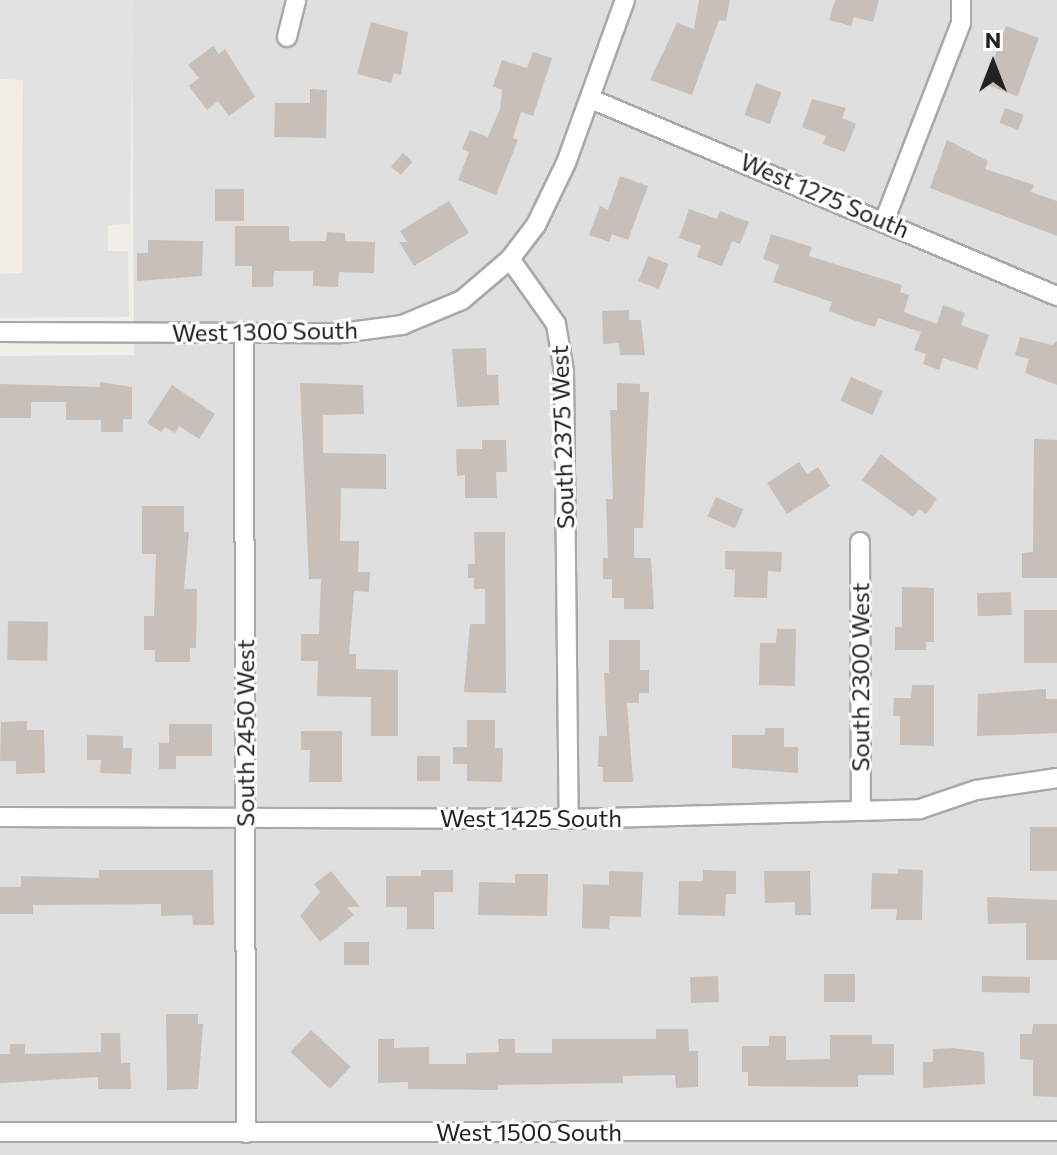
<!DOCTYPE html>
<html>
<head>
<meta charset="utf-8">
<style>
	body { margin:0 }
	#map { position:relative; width:1057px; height:1155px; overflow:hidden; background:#f2efe9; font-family:Commissioner,sans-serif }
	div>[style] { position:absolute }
	.residential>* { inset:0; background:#e0dfdf }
	.parking>* { inset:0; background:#e2e2e2 }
	.building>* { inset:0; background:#c7bfb8; transform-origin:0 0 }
	.roads { filter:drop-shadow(2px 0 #a9a9a9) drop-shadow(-2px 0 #a9a9a9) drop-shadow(0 2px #a9a9a9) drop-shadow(0 -2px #a9a9a9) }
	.street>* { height:18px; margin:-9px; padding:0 9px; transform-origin:9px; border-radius:9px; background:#fff }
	span { translate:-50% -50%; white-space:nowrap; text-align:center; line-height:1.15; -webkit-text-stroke:6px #fff; paint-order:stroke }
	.street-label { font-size:24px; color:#222 }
	.north { position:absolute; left:953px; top:24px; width:80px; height:80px; -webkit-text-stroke:6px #fff; paint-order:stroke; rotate:0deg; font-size:22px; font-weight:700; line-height:32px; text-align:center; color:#222 }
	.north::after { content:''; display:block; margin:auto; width:28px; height:36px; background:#222; clip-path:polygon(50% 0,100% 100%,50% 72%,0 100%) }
</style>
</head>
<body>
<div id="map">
	<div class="residential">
		<i style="clip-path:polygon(132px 0,1057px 0,1057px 1155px,0 1155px,0 356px,134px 355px)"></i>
	</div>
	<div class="parking">
		<i style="clip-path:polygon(0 0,133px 0,130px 224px,108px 225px,108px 251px,128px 251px,129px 317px,0 318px,0 274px,22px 273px,23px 80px,0 79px)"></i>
	</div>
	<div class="building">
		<i style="clip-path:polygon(699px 0,730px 0,726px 21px,719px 20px,692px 95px,650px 80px,677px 23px,694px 29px)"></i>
		<i style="clip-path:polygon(835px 0,879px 0,873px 22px,854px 17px,851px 26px,829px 20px)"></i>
		<i style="clip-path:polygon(371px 22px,408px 32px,401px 75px,394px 73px,391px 83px,357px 74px)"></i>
		<i style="left:1006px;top:26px;width:35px;height:62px;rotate:20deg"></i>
		<i style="clip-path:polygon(213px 46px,219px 54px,225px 49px,255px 97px,229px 116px,218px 101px,207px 110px,189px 86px,199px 78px,188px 65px)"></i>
		<i style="clip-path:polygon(533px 52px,552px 58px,533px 116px,521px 112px,513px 138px,518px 140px,496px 195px,458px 180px,469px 152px,462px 149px,470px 130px,488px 137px,500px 109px,502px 90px,493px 86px,502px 60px,527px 68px)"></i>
		<i style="left:756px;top:83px;width:27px;height:34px;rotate:20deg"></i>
		<i style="clip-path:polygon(310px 89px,327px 90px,326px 138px,274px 137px,275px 103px,310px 103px)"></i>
		<i style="clip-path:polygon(812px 99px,846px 108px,842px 118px,856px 124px,845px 152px,823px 144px,826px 136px,802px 127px)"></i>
		<i style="left:1005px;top:108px;width:20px;height:16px;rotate:20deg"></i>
		<i style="clip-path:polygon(947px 140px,988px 161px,985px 169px,1034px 185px,1031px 192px,1057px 201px,1057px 236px,930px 188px)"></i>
		<i style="left:403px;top:153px;width:13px;height:18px;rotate:42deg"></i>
		<i style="clip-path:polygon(620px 176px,648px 186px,628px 240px,612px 234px,609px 242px,589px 235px,600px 206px,608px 210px)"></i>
		<i style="left:215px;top:189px;width:29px;height:32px"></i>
		<i style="clip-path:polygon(449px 201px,469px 233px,414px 266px,399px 242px,407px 242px,400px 231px)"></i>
		<i style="clip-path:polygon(689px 209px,717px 219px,720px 211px,749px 222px,740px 244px,732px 241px,722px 266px,697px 257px,701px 246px,679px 238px)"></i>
		<i style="clip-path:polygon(235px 226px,289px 226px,289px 241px,326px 241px,327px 232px,345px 233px,345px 241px,375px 242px,374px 273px,339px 272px,338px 287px,313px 286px,313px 271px,274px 271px,273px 287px,252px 287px,252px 266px,235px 266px)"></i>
		<i style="clip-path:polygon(771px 234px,812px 247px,809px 256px,902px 285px,900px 292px,909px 295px,904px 312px,937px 324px,943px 305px,965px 313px,961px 325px,989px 335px,977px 369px,943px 358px,939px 370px,923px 364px,926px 354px,914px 350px,921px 332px,878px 318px,875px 327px,856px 321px,829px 311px,832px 302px,773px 282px,779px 265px,763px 259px)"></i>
		<i style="clip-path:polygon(148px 240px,203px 241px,202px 276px,137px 281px,137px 253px,148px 253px)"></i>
		<i style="left:648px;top:256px;width:22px;height:27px;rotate:21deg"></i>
		<i style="clip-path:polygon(629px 310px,629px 320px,641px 320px,645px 355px,620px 355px,619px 343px,603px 344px,602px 311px)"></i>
		<i style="clip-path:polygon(1020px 337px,1052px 345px,1057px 341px,1057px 385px,1025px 373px,1029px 359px,1015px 355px)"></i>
		<i style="clip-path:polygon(486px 348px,487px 375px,498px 375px,499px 405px,457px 407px,452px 349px)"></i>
		<i style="left:851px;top:377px;width:35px;height:26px;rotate:24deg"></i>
		<i style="clip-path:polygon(100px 382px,132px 387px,132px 419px,123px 419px,123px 432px,101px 432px,101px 420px,66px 420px,66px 402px,31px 402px,31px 418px,0 418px,0 384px,100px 387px)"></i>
		<i style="clip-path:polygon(300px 383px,363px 385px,364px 414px,323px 415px,323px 453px,386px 454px,386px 489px,341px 488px,340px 541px,359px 541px,358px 572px,370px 572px,369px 592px,354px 591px,349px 654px,356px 654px,356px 669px,398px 670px,398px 736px,371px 736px,371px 697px,317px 696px,318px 661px,301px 661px,301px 634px,319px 634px,321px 579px,309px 579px)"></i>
		<i style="clip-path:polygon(617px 383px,640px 384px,640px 392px,649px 392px,643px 528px,634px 528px,634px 558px,651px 558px,654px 609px,624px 609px,624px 598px,612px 598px,612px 579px,603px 579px,603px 558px,608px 558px,606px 499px,613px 499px,610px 410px,617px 410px)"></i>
		<i style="clip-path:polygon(172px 385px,215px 414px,199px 439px,179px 426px,175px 433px,165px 427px,161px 432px,147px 423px)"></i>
		<i style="clip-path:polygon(1034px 439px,1057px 440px,1057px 578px,1022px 578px,1022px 553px,1033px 552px)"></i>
		<i style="clip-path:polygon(482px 440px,506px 440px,507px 472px,496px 472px,497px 498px,465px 498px,465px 475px,457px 476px,456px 449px,482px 449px)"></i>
		<i style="clip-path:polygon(881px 454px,937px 499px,926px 514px,919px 509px,913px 517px,862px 480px)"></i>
		<i style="clip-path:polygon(799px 462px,807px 474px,818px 467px,830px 486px,787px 514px,767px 483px)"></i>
		<i style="left:716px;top:497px;width:30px;height:21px;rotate:24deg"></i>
		<i style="clip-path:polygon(142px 506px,184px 506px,184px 532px,189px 532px,184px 589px,197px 589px,196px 648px,190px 648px,190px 662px,155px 662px,155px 650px,144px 650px,144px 616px,154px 616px,156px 554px,142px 554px)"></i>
		<i style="clip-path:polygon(474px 532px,505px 532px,506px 693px,464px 692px,470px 624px,485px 624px,485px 589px,474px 589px,474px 578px,468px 578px,468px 564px,475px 564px)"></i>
		<i style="clip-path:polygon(725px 551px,782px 552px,781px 572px,768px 571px,767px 598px,734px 597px,735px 570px,725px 569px)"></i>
		<i style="clip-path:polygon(902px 587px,934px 588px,934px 642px,926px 642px,926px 650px,895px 650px,895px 627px,902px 627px)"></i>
		<i style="left:1011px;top:592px;width:23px;height:34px;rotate:88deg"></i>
		<i style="left:1024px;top:610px;width:33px;height:53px"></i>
		<i style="left:8px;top:621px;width:40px;height:39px;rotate:1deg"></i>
		<i style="clip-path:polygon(777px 629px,796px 629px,795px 686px,759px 685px,760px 643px,776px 643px)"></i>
		<i style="clip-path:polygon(609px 640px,640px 640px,640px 670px,649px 670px,649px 693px,639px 693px,639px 703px,627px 703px,633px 782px,603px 782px,603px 767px,598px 767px,599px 736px,607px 736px,604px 673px,609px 673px)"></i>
		<i style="clip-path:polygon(912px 685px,934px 685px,934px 746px,900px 745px,900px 716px,893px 716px,894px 698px,911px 698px)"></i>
		<i style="clip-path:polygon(1046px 689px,1046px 699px,1057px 699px,1057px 733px,977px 736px,978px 694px)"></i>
		<i style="clip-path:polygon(467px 720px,495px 720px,495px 748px,503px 748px,502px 782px,467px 781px,467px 764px,453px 764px,453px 747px,467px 747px)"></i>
		<i style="clip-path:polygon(27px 721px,27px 730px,44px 730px,45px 773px,16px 774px,16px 761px,0 761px,1px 722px)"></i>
		<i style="clip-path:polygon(169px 724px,212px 724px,212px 756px,176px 756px,176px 769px,159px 769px,159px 743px,169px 743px)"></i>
		<i style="clip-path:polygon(765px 728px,784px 728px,784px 747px,798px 747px,798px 773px,732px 768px,732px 735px,765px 735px)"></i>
		<i style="clip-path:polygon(301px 731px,342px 731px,342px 782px,309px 782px,310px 750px,301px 750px)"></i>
		<i style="clip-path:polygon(87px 735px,123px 736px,123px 748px,132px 748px,131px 774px,100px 773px,101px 760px,87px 760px)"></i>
		<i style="left:417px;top:756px;width:23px;height:25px"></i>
		<i style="left:1030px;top:827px;width:27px;height:44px"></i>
		<i style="clip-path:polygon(898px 869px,923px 870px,922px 920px,896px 920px,897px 909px,871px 909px,872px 873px,898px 874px)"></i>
		<i style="clip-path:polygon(99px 870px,213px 870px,214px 925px,193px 925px,192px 915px,161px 916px,161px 904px,33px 905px,33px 914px,0 914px,0 887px,21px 887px,21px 876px,99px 878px)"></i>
		<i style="clip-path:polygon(421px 870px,453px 870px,453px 892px,434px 892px,434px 929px,407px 929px,407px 907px,386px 907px,386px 876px,421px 876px)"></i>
		<i style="clip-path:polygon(703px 870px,736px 871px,736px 894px,726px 894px,725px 916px,678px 915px,679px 881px,703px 881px)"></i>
		<i style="clip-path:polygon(331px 871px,360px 907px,347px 907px,354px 915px,320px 942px,300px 916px,320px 892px,314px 884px)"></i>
		<i style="clip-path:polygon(609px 871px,643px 872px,641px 917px,610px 916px,609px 929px,582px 928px,583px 884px,609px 885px)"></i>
		<i style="clip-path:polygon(764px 871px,810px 871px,811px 915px,795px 915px,795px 902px,765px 903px)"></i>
		<i style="clip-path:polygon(515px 874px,548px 874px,547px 916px,478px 915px,479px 882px,515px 883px)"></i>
		<i style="clip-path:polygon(987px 897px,1057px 900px,1057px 960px,1026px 960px,1026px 923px,988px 924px)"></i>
		<i style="left:344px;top:942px;width:25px;height:23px"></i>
		<i style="left:824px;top:974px;width:31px;height:28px"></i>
		<i style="left:718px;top:976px;width:26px;height:28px;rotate:88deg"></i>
		<i style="left:982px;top:976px;width:48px;height:16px;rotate:1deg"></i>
		<i style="clip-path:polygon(166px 1014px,198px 1014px,198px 1024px,203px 1024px,198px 1089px,167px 1090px)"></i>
		<i style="clip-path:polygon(1033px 1024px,1057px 1024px,1057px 1097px,1033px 1096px,1033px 1060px,1020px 1059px,1020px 1034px,1032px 1034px)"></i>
		<i style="clip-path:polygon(656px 1029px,688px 1029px,689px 1051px,698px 1051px,698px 1087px,676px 1088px,675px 1075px,623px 1076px,623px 1083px,498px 1085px,498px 1090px,408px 1089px,408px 1082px,378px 1083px,378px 1039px,394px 1039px,394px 1048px,429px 1047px,429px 1064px,466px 1064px,466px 1053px,499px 1052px,498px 1039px,515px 1039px,515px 1053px,552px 1053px,552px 1039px,656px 1039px)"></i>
		<i style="left:311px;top:1030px;width:54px;height:30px;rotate:43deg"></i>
		<i style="clip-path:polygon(101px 1033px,120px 1033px,121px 1063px,130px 1063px,131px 1089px,98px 1089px,98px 1077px,0 1083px,0 1054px,10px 1054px,10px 1044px,25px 1044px,25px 1054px,101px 1052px)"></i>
		<i style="clip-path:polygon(830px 1035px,872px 1035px,872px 1044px,894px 1044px,894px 1075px,858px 1075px,858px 1087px,748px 1086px,748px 1072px,742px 1072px,742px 1046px,769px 1046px,769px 1036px,786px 1036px,786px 1060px,830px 1059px)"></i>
		<i style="clip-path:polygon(953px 1048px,984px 1052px,985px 1084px,923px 1088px,923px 1062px,933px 1062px,933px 1049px)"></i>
	</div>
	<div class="roads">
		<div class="street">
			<i style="left:287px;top:37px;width:38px;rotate:-76deg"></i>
			<i style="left:591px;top:99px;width:506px;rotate:22.92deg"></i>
			<i style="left:885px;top:219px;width:210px;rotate:-68.8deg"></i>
			<i style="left:961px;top:23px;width:23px;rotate:-90deg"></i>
			<i style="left:510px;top:259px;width:80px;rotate:54.7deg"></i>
			<i style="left:556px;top:324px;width:49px;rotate:80.5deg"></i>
			<i style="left:564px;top:372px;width:447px;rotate:89.4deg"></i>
			<i style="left:0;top:332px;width:342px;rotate:0.2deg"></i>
			<i style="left:342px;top:333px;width:61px;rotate:-7.6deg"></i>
			<i style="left:402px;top:325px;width:65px;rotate:-22.6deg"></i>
			<i style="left:462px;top:300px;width:63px;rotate:-40.5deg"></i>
			<i style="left:510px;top:259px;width:43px;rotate:-52.6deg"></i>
			<i style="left:536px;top:225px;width:69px;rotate:-64.2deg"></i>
			<i style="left:566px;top:163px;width:173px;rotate:-70.1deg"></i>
			<i style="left:244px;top:332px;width:801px;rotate:89.86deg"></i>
			<i style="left:860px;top:542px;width:269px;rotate:89.8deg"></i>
			<i style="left:0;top:817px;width:569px;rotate:0.2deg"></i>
			<i style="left:569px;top:819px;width:351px;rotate:-1.6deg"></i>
			<i style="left:920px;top:809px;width:59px;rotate:-18.7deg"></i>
			<i style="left:976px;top:790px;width:82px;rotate:-8.4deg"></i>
			<i style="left:0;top:1132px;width:1057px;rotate:-0.05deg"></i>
		</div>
	</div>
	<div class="street-label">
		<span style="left:825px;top:195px;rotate:23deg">West 1275 South</span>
		<span style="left:265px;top:331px;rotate:-1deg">West 1300 South</span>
		<span style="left:562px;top:437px;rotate:-92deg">South 2375 West</span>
		<span style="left:860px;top:677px;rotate:-90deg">South 2300 West</span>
		<span style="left:245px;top:733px;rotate:-90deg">South 2450 West</span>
		<span style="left:531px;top:818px">West 1425 South</span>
		<span style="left:529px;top:1132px">West 1500 South</span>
	</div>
	<div class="north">N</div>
</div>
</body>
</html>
